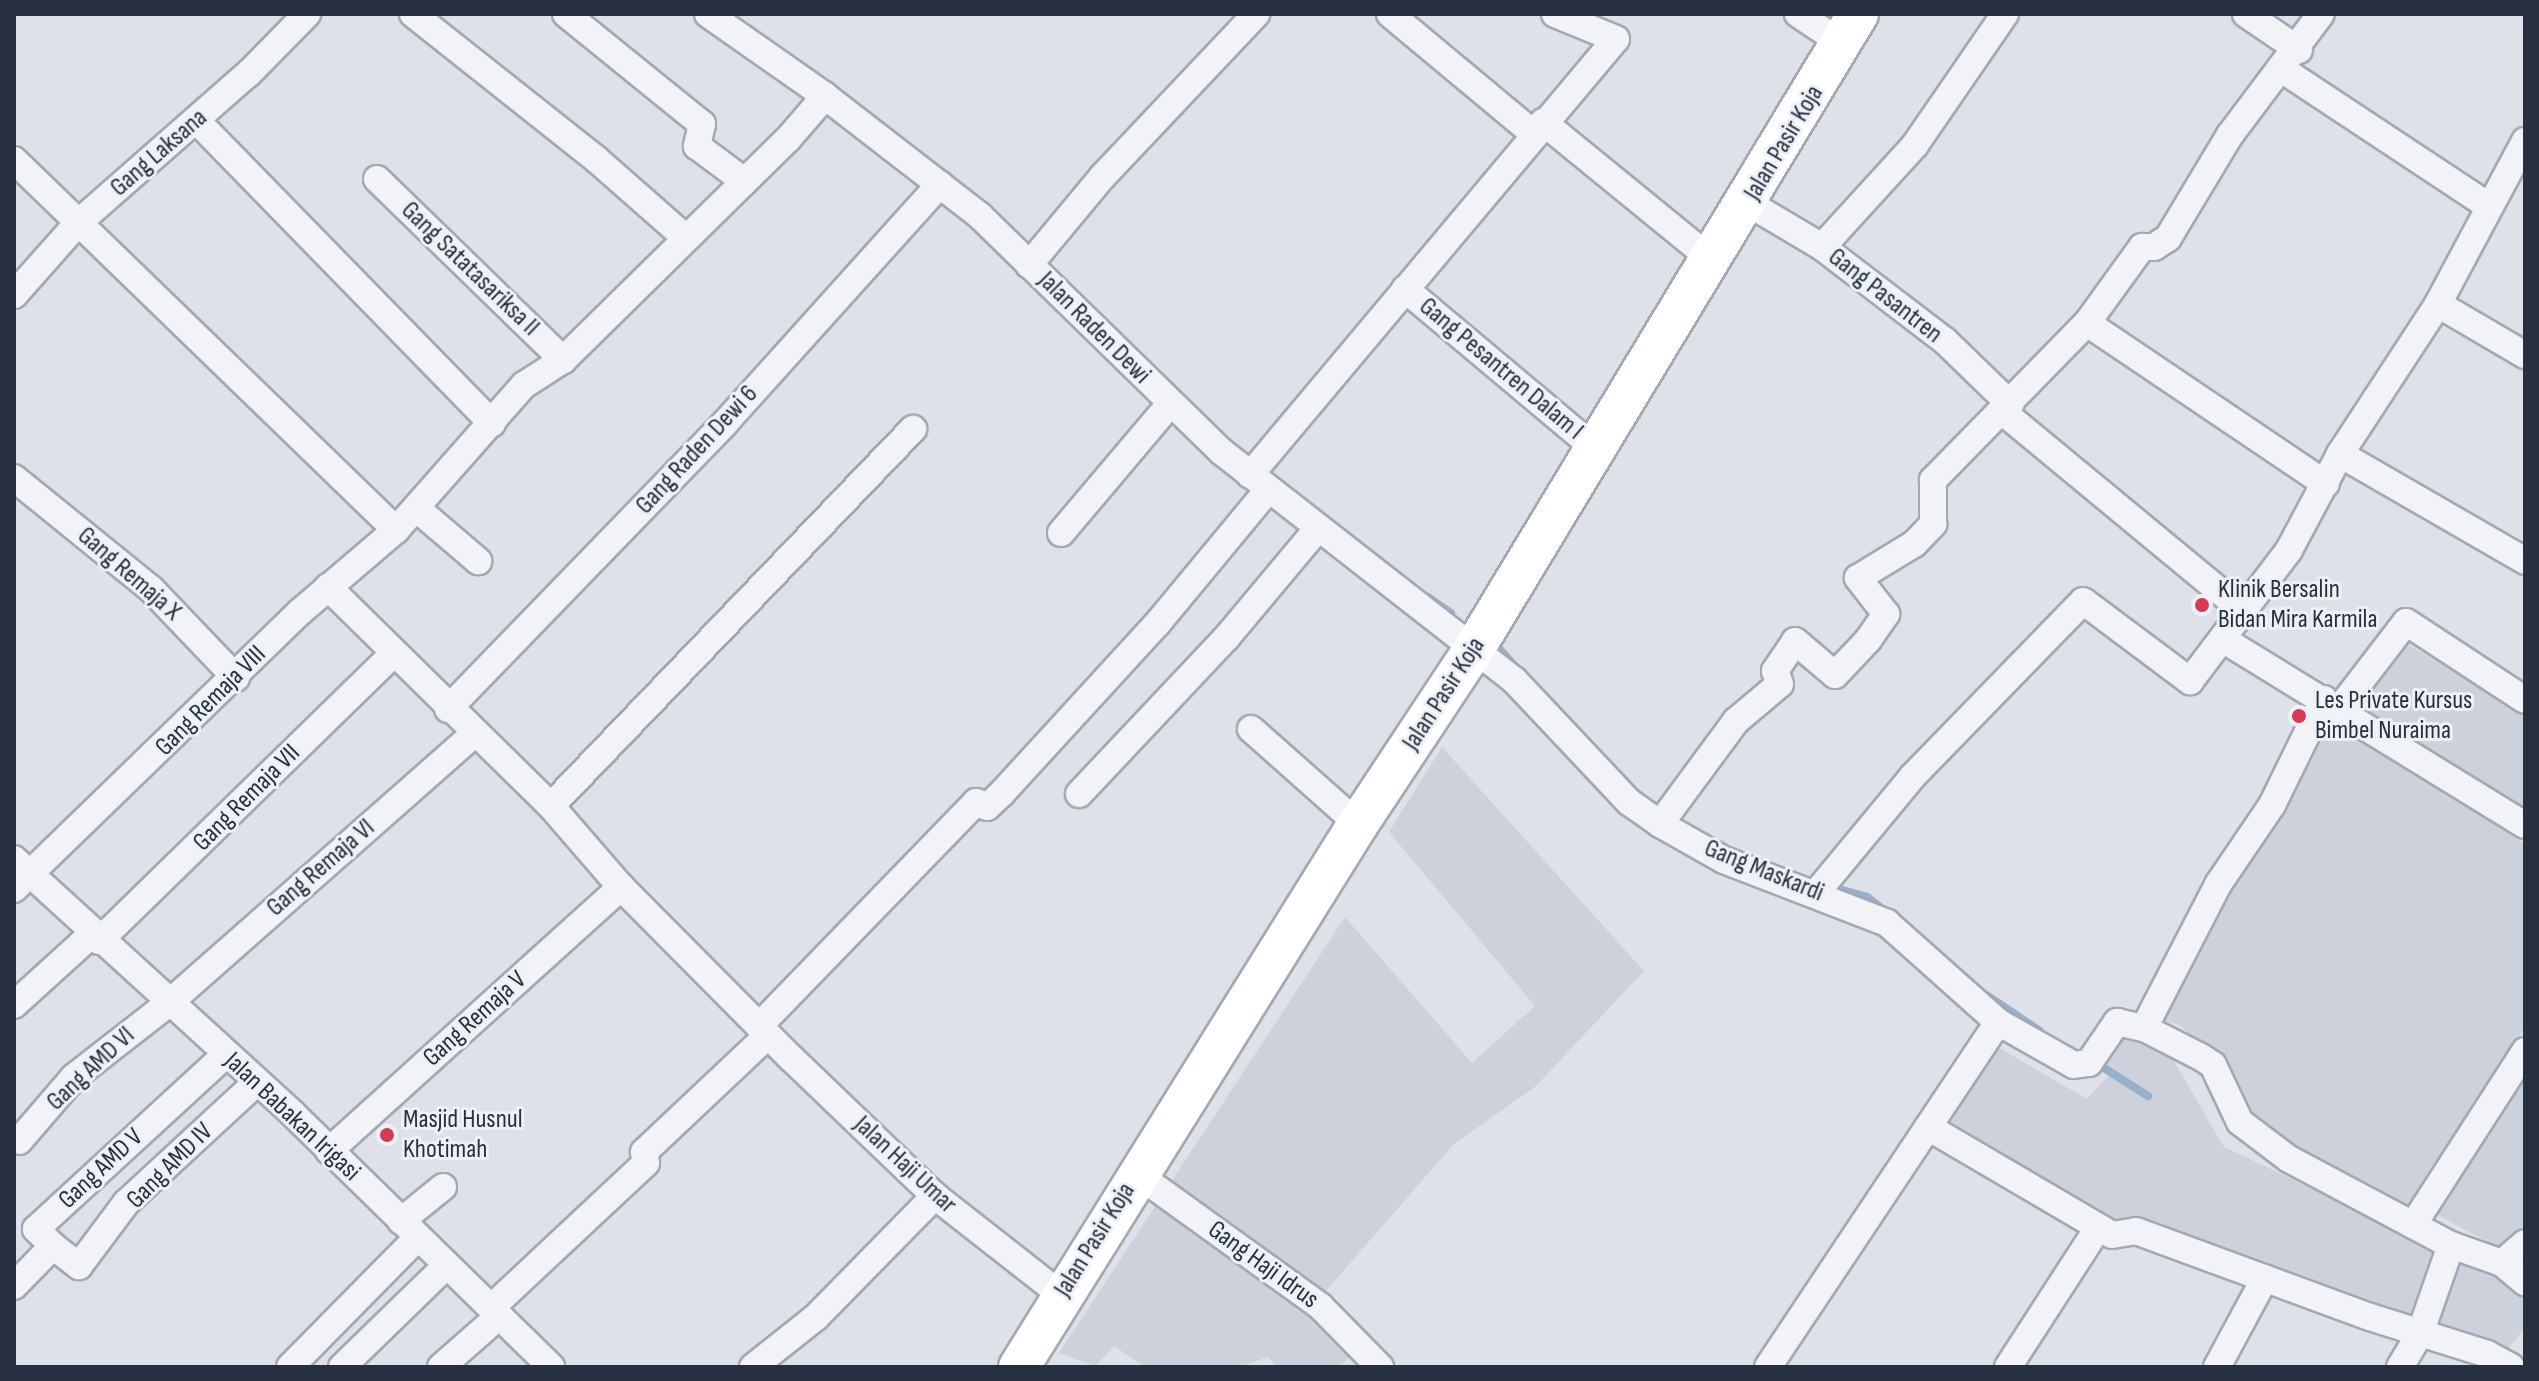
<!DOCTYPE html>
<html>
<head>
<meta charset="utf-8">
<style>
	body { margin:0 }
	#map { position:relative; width:2539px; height:1381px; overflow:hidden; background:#dee2e8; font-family:"Sofia Sans Condensed",sans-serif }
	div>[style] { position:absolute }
	.built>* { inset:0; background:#ccd1db }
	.stream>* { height:8px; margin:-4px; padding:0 4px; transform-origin:4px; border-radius:4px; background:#97b0cb }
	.roads { filter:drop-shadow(2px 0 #a3a9b2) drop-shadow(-2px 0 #a3a9b2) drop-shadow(0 2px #a3a9b2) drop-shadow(0 -2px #a3a9b2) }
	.minor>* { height:26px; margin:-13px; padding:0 13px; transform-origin:13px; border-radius:13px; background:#f1f3f7 }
	.primary>* { height:40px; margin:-20px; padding:0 20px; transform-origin:20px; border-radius:20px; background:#fff }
	.dots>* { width:22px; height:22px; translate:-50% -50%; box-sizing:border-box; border:4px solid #edf1f6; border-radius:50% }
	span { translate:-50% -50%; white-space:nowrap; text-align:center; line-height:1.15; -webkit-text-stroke:6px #edf1f6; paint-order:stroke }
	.street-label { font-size:26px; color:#263040 }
	.poi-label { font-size:26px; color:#263040 }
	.left { translate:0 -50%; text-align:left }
	.frame { position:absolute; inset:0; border:16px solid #263040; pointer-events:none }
</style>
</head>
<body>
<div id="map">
	<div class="built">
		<i style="clip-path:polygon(2407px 644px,2525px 713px,2525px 814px,2359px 707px)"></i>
		<i style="clip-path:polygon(2332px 720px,2525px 844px,2525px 1027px,2409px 1207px,2244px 1123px,2215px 1057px,2180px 1025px,2150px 1017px,2214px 888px,2285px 812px)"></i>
		<i style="clip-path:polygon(1442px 747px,1644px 971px,1536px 1086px,1453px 1145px,1311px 1308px,1354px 1353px,1339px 1367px,1277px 1367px,1268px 1357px,1240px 1367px,1145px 1367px,1114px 1346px,1095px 1366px,1059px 1353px,1345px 917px,1472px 1063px,1535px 1006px,1389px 832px)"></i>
		<i style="clip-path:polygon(2099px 1030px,2167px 1049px,2224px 1147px,2512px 1283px,2525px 1265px,2525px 1327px,2508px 1349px,2457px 1339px,2116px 1235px,1938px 1133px,1996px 1046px,2087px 1099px,2110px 1074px,2092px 1066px)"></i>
		<i style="clip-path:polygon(2525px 1073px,2525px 1224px,2507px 1252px,2432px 1212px)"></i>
	</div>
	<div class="stream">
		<i style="left:1428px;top:597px;width:28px;rotate:35deg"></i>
		<i style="left:1496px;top:645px;width:28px;rotate:48deg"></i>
		<i style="left:1829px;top:886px;width:40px;rotate:16deg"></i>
		<i style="left:1867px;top:897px;width:26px;rotate:37deg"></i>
		<i style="left:1985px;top:994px;width:66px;rotate:33.9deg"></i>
		<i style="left:2096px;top:1063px;width:62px;rotate:32.4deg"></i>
	</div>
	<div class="roads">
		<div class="minor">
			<i style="left:413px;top:14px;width:233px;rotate:38.4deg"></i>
			<i style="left:596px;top:159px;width:120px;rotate:41.3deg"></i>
			<i style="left:566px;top:14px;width:175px;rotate:39deg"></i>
			<i style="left:702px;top:124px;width:23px;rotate:103deg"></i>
			<i style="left:697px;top:146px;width:59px;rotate:36.7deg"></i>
			<i style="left:708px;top:14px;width:143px;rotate:35deg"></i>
			<i style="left:825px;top:96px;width:195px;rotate:37.7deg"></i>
			<i style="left:979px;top:215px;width:339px;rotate:44.3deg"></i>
			<i style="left:1222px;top:452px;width:370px;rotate:38deg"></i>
			<i style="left:1514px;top:680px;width:168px;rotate:46.7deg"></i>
			<i style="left:1629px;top:802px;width:38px;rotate:35deg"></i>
			<i style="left:1660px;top:824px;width:73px;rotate:29.4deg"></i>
			<i style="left:1724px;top:860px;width:175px;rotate:21.1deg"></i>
			<i style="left:1887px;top:923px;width:149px;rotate:41.7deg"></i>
			<i style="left:1998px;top:1022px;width:87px;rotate:29.5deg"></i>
			<i style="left:2074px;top:1065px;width:15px;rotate:-8deg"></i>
			<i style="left:2089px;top:1063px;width:50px;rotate:-55.7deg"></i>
			<i style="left:2117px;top:1022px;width:28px;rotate:13deg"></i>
			<i style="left:2144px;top:1028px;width:64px;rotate:27deg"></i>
			<i style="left:2201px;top:1057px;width:14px;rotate:34deg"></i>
			<i style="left:2213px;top:1065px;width:63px;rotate:64.7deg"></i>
			<i style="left:2240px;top:1122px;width:61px;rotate:37.1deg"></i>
			<i style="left:2289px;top:1159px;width:183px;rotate:28deg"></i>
			<i style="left:2451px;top:1245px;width:54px;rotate:19.4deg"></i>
			<i style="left:2502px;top:1263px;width:30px;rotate:40deg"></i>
			<i style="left:1390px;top:14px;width:187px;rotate:39.8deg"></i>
			<i style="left:1798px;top:14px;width:54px;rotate:33.7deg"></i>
			<i style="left:2246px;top:14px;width:64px;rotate:34.2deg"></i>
			<i style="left:2283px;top:70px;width:245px;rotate:33.5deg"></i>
			<i style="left:196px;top:120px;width:424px;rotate:45.7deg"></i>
			<i style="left:1543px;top:122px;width:218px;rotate:39.2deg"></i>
			<i style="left:14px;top:160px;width:532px;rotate:44.09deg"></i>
			<i style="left:377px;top:179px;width:260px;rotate:44.2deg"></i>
			<i style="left:1748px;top:203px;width:86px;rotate:30.7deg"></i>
			<i style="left:1822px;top:247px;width:155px;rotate:37.4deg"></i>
			<i style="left:1945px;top:341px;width:91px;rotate:44.1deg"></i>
			<i style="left:1822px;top:247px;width:138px;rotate:-47.6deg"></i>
			<i style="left:1915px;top:145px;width:159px;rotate:-55.5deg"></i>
			<i style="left:1029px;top:265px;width:116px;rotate:-50.3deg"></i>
			<i style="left:1103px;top:176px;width:223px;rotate:-46.6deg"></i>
			<i style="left:1405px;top:289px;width:249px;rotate:40deg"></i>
			<i style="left:14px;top:295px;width:96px;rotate:-48.4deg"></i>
			<i style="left:78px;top:223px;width:227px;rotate:-41.3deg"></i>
			<i style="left:249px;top:73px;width:83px;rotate:-45.5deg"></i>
			<i style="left:2438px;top:304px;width:101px;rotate:30.4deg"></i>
			<i style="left:2087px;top:323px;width:288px;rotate:34deg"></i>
			<i style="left:2003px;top:412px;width:310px;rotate:39.6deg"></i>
			<i style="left:2340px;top:454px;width:214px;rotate:30deg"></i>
			<i style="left:1250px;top:475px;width:569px;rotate:-49.99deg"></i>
			<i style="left:1616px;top:39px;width:66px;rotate:-157.7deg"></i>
			<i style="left:14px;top:478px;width:176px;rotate:39deg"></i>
			<i style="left:151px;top:589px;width:123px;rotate:46.3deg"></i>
			<i style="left:416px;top:508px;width:82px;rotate:40.5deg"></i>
			<i style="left:1061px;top:533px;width:169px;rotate:-49.8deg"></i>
			<i style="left:328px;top:587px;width:313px;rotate:44.5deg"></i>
			<i style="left:551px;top:806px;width:107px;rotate:49.2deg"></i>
			<i style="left:621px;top:887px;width:240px;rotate:45.2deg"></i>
			<i style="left:790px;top:1057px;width:201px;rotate:43.8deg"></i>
			<i style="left:935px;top:1196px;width:159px;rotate:38.1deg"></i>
			<i style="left:2224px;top:640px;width:353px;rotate:31.6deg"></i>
			<i style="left:2340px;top:708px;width:108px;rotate:-52.5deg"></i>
			<i style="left:2406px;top:622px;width:142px;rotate:33.2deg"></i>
			<i style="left:448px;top:709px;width:398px;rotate:-45.9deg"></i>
			<i style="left:725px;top:423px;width:321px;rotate:-48deg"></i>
			<i style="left:1251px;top:729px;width:143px;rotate:41.6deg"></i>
			<i style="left:1079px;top:794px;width:216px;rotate:-46.7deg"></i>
			<i style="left:1227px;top:637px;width:142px;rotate:-50.1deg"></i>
			<i style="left:551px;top:806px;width:523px;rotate:-46.16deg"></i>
			<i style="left:1660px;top:824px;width:128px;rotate:-53.6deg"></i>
			<i style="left:1736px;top:721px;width:57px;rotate:-40.1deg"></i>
			<i style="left:1780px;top:684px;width:14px;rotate:-111deg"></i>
			<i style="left:1775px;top:671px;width:36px;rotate:-56deg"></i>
			<i style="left:1795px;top:641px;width:52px;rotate:40.4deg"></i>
			<i style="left:1835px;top:675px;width:48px;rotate:-46.7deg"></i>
			<i style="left:1868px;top:640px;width:32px;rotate:-55deg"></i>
			<i style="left:1886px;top:614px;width:46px;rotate:-127.9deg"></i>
			<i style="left:1858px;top:578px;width:66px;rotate:-31.3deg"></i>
			<i style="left:1914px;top:544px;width:28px;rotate:-46deg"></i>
			<i style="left:1933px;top:524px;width:44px;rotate:-90deg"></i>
			<i style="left:1933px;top:480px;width:220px;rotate:-45.6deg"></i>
			<i style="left:2087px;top:323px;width:94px;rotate:-54.1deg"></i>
			<i style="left:2142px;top:247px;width:12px"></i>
			<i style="left:2154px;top:247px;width:17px;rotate:-33deg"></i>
			<i style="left:2168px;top:238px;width:120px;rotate:-59deg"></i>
			<i style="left:2230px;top:135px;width:151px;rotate:-53.1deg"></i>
			<i style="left:14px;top:859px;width:377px;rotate:42.4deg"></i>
			<i style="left:292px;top:1113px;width:363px;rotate:44.4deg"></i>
			<i style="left:14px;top:889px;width:398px;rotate:-44.1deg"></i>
			<i style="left:300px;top:612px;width:126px;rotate:-40.5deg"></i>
			<i style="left:396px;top:530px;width:193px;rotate:-48.6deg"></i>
			<i style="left:524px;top:385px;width:46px;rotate:-32.7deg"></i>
			<i style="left:563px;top:360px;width:315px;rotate:-44.5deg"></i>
			<i style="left:788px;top:139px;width:57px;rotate:-49.3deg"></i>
			<i style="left:1817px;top:892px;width:149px;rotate:-50.4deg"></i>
			<i style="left:1912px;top:777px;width:245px;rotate:-45.8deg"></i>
			<i style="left:2083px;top:601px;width:134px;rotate:36.8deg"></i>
			<i style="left:2190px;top:681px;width:164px;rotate:-52.9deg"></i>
			<i style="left:2289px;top:550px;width:109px;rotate:-62deg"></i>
			<i style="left:2340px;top:454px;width:179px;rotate:-56.8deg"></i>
			<i style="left:2438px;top:304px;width:185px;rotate:-61.9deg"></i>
			<i style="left:99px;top:941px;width:411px;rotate:-44.3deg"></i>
			<i style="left:14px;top:1005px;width:105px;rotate:-42.3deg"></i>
			<i style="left:759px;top:1026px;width:312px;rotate:-45.9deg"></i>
			<i style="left:976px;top:802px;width:12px;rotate:24deg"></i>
			<i style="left:987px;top:807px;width:21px;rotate:-43deg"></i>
			<i style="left:1002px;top:793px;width:229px;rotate:-47.5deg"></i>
			<i style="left:1157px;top:624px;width:174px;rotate:-50.4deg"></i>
			<i style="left:2144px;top:1028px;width:163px;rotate:-62.7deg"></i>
			<i style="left:2219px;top:883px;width:94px;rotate:-55.8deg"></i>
			<i style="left:2272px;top:805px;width:118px;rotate:-63.9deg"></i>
			<i style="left:1928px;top:1127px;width:213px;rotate:30.4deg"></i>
			<i style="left:2112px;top:1235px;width:24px;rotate:-9deg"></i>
			<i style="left:2136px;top:1231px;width:249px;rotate:20.2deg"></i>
			<i style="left:2370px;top:1317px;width:123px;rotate:17.5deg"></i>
			<i style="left:2487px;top:1354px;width:27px;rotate:28deg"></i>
			<i style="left:19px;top:1141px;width:84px;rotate:-49.3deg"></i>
			<i style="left:74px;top:1077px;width:120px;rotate:-37.9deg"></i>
			<i style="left:169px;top:1003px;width:407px;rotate:-41.4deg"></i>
			<i style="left:329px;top:1151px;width:394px;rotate:-42.1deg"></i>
			<i style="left:1137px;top:1174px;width:226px;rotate:35.8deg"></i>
			<i style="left:1320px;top:1306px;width:86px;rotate:45.5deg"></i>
			<i style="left:401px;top:1221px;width:54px;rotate:-39deg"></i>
			<i style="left:2413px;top:1225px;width:207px;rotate:-57.2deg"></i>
			<i style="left:53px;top:1246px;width:33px;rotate:38deg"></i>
			<i style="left:79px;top:1266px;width:79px;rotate:-53.3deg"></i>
			<i style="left:126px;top:1203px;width:178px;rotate:-42.7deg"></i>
			<i style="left:2502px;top:1263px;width:30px;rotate:-41deg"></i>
			<i style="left:14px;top:1286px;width:56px;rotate:-45.7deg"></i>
			<i style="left:53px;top:1246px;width:24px;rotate:-135deg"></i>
			<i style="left:36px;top:1229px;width:258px;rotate:-42.6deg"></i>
			<i style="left:491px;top:1308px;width:212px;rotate:-43.1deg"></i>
			<i style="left:646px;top:1163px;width:11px;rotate:-100deg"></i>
			<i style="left:644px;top:1152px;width:170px;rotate:-43.3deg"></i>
			<i style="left:290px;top:1367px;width:182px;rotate:-45.4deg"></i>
			<i style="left:342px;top:1367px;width:146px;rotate:-44.2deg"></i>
			<i style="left:441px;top:1367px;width:77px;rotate:-41.3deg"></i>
			<i style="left:753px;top:1367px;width:80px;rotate:-38.4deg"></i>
			<i style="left:816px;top:1317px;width:170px;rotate:-45.5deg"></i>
			<i style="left:1768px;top:1367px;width:415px;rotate:-56.3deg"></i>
			<i style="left:2008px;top:1367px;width:166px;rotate:-57.1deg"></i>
			<i style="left:2217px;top:1367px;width:101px;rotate:-61.7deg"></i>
			<i style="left:2400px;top:1367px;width:39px;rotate:-59deg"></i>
			<i style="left:2420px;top:1334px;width:94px;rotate:-70.8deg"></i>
		</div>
		<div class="primary">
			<i style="left:1019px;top:1367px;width:640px;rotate:-58.02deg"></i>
			<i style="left:1358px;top:824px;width:210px;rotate:-56.5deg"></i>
			<i style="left:1474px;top:649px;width:742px;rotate:-58.84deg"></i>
		</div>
	</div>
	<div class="dots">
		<i style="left:2202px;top:605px;background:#d53c52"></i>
		<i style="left:2299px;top:716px;background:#d53c52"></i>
		<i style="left:387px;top:1135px;background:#d53c52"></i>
	</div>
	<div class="street-label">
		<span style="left:1784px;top:143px;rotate:-59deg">Jalan Pasir Koja</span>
		<span style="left:159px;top:153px;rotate:-41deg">Gang Laksana</span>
		<span style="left:470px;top:269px;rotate:44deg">Gang Satatasariksa II</span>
		<span style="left:1885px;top:296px;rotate:38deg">Gang Pasantren</span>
		<span style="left:1094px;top:328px;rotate:45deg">Jalan Raden Dewi</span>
		<span style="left:1501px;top:369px;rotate:40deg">Gang Pesantren Dalam I</span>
		<span style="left:697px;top:450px;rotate:-47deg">Gang Raden Dewi 6</span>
		<span style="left:129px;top:574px;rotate:41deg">Gang Remaja X</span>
		<span style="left:1444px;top:694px;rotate:-57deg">Jalan Pasir Koja</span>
		<span style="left:211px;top:701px;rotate:-45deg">Gang Remaja VIII</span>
		<span style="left:247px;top:798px;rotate:-45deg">Gang Remaja VII</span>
		<span style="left:321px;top:868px;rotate:-41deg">Gang Remaja VI</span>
		<span style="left:1764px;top:871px;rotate:22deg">Gang Maskardi</span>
		<span style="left:475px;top:1019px;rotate:-42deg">Gang Remaja V</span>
		<span style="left:91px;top:1069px;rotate:-43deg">Gang AMD VI</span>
		<span style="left:292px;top:1117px;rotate:43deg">Jalan Babakan Irigasi</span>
		<span style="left:905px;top:1165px;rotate:43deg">Jalan Haji Umar</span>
		<span style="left:170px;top:1166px;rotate:-45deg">Gang AMD IV</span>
		<span style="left:101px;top:1169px;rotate:-43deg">Gang AMD V</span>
		<span style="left:1095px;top:1240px;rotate:-58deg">Jalan Pasir Koja</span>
		<span style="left:1263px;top:1265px;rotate:36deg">Gang Haji Idrus</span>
	</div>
	<div class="poi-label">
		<span class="left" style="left:2218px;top:605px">Klinik Bersalin<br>Bidan Mira Karmila</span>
		<span class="left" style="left:2315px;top:716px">Les Private Kursus<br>Bimbel Nuraima</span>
		<span class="left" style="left:403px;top:1135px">Masjid Husnul<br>Khotimah</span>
	</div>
	<div class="frame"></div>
</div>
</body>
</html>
